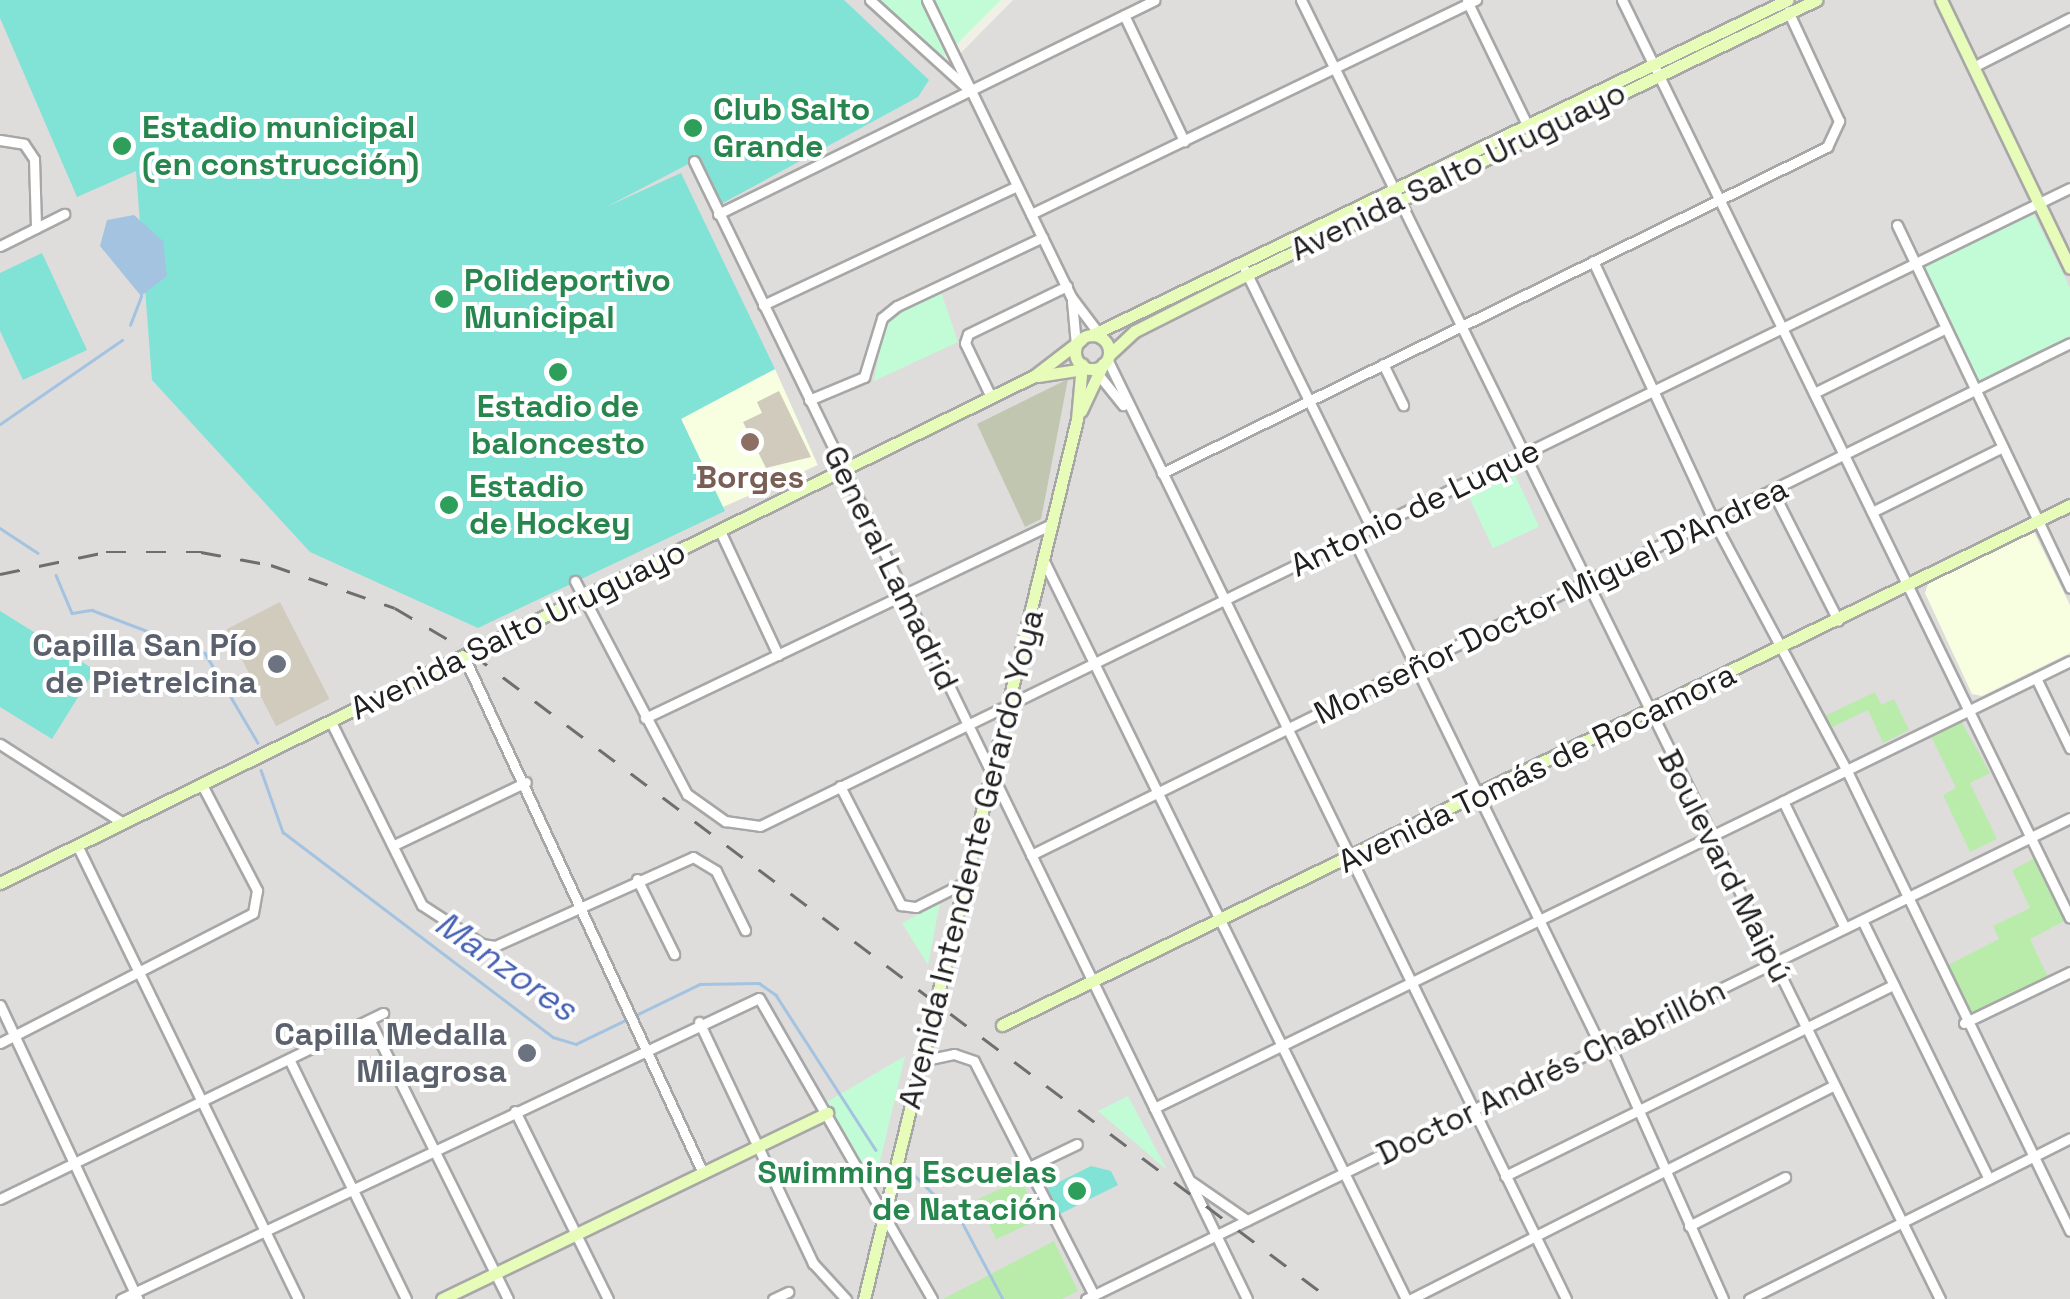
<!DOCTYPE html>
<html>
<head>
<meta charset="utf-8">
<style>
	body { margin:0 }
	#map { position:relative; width:2070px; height:1299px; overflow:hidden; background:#f1f0e6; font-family:"Space Grotesk",sans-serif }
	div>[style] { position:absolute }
	.residential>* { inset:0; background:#dedddc }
	.education>* { inset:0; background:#f7ffe0; transform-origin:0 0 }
	.construction>* { inset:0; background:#c0c6b0 }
	.grass>* { inset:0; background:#b9ecaa; transform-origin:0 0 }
	.park>* { inset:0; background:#c1fcd6; transform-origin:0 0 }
	.pitch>* { inset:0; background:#81e2d6 }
	.water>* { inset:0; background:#a4c3e0 }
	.stream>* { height:2.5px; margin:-1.25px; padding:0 1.25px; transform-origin:1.25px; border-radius:1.25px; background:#a4c3e0 }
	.building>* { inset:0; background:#d1cbbe; transform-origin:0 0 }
	.roads { filter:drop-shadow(2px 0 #a7a7a7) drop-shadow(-2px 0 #a7a7a7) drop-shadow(0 2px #a7a7a7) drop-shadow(0 -2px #a7a7a7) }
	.street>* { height:9px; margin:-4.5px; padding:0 4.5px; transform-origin:4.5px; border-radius:4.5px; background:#fff }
	.secondary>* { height:11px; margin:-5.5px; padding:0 5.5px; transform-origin:5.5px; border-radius:5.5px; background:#e6fcb8 }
	.secondary>.ring { margin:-5.5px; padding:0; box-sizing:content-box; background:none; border:11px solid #e6fcb8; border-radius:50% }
	.rail>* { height:2.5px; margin-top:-1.25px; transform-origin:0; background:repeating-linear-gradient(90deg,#6e6e6e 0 20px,transparent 0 40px) }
	.dots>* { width:28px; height:28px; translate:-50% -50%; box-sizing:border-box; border:5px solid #fff; border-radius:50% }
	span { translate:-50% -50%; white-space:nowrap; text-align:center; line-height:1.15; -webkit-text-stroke:8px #fff; paint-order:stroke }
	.leisure-label { font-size:32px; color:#27864d; font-weight:700 }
	.left { translate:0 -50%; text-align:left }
	.right { translate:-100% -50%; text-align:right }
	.street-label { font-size:32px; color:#202020 }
	.education-label { font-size:32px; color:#785e54; font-weight:700 }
	.worship-label { font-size:32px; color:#5b616d; font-weight:700 }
	.water-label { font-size:35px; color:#4761b4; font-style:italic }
</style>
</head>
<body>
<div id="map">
	<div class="residential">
		<i style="clip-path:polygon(0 0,870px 0,947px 67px,1013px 0,2070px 0,2070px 1299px,0 1299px)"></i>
	</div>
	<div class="education">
		<i style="left:775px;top:369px;width:105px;height:106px;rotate:66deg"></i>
		<i style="clip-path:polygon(2033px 530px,2070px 605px,2070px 653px,1982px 696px,1972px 694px,1925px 593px,1929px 581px)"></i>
	</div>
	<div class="construction">
		<i style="clip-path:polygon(1068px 379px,1041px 519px,1025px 527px,977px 424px)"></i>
	</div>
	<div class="grass">
		<i style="clip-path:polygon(1875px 692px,1881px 705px,1894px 699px,1909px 730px,1883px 743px,1868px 710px,1828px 729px,1823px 717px)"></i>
		<i style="clip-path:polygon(1960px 719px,1990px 773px,1970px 783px,1997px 839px,1970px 852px,1943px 795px,1956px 788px,1930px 734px)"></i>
		<i style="clip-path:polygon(2035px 858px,2066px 920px,2030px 939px,2048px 977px,1969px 1016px,1944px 967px,1999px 939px,1993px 926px,2030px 908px,2012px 870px)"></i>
		<i style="left:1021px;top:1179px;width:44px;height:48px;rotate:65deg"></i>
		<i style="clip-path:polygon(1054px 1241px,1078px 1291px,1062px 1299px,943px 1299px)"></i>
	</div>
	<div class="park">
		<i style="clip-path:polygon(877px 0,1001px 0,941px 60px)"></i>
		<i style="clip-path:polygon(2033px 213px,2070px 288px,2070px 336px,1978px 381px,1922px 267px)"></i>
		<i style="clip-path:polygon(941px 292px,958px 342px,874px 381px,886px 317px)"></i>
		<i style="left:1515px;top:475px;width:57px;height:51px;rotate:65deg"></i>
		<i style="clip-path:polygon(940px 903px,928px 965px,902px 923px)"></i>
		<i style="clip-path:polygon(905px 1056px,872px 1195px,825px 1103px)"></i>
		<i style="clip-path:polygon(1128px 1096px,1167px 1170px,1098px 1111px)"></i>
	</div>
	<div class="pitch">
		<i style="clip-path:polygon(0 0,844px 0,929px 80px,918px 97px,721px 204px,698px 159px,606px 207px,681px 173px,775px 369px,681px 419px,725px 511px,478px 628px,310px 552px,152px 380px,136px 171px,77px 197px,0 18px)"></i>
		<i style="clip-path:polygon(42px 253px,87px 350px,23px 380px,0 331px,0 273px)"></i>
		<i style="clip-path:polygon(0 611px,95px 670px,52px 739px,0 707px)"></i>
		<i style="clip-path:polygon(1091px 1166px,1111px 1171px,1118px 1185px,1060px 1214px,1047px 1188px)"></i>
	</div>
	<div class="water">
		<i style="clip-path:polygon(134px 215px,163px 241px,167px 276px,141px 296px,100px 246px,107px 220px)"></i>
	</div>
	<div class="stream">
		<i style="left:130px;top:325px;width:31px;rotate:-69deg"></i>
		<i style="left:0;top:424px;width:148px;rotate:-34.5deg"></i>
		<i style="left:0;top:528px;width:45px;rotate:33.3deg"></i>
		<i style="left:56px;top:575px;width:41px;rotate:67.2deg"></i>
		<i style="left:72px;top:613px;width:20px;rotate:-9deg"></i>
		<i style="left:92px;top:610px;width:121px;rotate:20.8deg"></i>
		<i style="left:205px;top:653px;width:104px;rotate:59.5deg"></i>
		<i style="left:261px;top:770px;width:66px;rotate:70.5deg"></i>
		<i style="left:283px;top:832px;width:339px;rotate:37.2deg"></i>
		<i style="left:553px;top:1037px;width:24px;rotate:17deg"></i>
		<i style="left:576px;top:1044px;width:138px;rotate:-25.8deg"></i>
		<i style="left:700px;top:984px;width:59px;rotate:-1deg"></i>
		<i style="left:759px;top:983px;width:21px;rotate:35deg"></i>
		<i style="left:776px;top:995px;width:184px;rotate:57.2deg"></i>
		<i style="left:904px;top:1165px;width:81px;rotate:44.5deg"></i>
		<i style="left:962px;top:1222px;width:87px;rotate:62deg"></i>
	</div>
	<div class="building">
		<i style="clip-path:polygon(779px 391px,811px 457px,766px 468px,743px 422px,762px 413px,757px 402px)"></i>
		<i style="left:280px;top:602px;width:109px;height:60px;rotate:63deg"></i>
	</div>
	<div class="roads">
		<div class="street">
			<i style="left:870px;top:0;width:132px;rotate:42.2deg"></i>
			<i style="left:927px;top:0;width:331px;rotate:64.1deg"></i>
			<i style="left:1072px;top:298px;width:51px;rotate:52.9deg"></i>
			<i style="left:1301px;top:0;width:1448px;rotate:63.81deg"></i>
			<i style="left:1622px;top:0;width:1021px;rotate:63.99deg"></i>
			<i style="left:1467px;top:1px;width:144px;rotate:64.1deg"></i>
			<i style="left:1124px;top:15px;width:140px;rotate:64.5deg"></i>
			<i style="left:1973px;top:67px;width:109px;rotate:-26.8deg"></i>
			<i style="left:0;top:140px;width:24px;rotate:9deg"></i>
			<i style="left:24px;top:144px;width:18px;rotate:56deg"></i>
			<i style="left:34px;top:159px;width:69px;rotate:88.3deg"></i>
			<i style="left:694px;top:161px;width:1265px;rotate:64.08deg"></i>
			<i style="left:718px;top:214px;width:486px;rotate:-26.1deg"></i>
			<i style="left:1031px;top:214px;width:494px;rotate:-25.7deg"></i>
			<i style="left:1897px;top:225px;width:402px;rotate:64.5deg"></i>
			<i style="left:0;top:246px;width:72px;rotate:-26.6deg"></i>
			<i style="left:1593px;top:261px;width:285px;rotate:65.1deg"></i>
			<i style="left:1713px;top:520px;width:285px;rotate:61.9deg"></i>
			<i style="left:1847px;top:771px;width:511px;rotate:64.14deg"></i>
			<i style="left:1245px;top:270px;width:288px;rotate:63.9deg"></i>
			<i style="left:1072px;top:301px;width:44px;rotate:84.8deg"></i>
			<i style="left:763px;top:305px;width:280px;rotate:-25.1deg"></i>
			<i style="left:1107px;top:359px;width:1046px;rotate:63.97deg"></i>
			<i style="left:1383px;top:364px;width:46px;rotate:64deg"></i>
			<i style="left:1093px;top:368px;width:48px;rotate:51deg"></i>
			<i style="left:1814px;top:393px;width:147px;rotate:-26.2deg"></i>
			<i style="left:991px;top:397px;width:60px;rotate:-115.7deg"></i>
			<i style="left:965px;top:343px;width:9px;rotate:-72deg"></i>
			<i style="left:968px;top:334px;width:110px;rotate:-25.9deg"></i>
			<i style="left:809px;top:400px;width:60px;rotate:-22.7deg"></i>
			<i style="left:864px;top:377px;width:62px;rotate:-73deg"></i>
			<i style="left:882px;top:318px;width:19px;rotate:-39deg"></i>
			<i style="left:897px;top:306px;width:161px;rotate:-25.3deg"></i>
			<i style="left:1162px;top:473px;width:741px;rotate:-26.12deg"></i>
			<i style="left:1827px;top:147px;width:29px;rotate:-65deg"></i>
			<i style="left:1839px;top:121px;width:121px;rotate:-114.9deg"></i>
			<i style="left:1773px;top:492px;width:144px;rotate:63.1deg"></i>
			<i style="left:1872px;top:512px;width:146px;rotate:-26.4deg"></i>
			<i style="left:720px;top:531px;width:137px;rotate:64.9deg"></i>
			<i style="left:1353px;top:538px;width:566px;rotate:64.02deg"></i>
			<i style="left:1601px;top:1047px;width:15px;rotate:32deg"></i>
			<i style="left:1614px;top:1055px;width:267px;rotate:65.9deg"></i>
			<i style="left:1043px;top:559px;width:824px;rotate:63.87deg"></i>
			<i style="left:575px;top:581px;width:241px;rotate:62.3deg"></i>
			<i style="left:687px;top:794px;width:47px;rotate:35.4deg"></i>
			<i style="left:725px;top:821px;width:35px;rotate:8deg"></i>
			<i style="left:760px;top:826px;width:1457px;rotate:-25.97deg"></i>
			<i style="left:464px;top:657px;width:566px;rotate:65.15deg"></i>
			<i style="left:2036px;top:678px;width:78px;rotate:64.1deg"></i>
			<i style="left:645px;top:718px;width:451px;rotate:-25.5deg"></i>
			<i style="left:331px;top:722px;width:204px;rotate:63.6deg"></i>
			<i style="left:422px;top:905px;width:72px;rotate:33deg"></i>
			<i style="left:482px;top:944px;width:13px;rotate:9deg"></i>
			<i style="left:495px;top:946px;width:217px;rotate:-24.2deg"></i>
			<i style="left:693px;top:857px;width:27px;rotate:31deg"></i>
			<i style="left:716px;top:871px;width:66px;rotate:63.8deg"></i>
			<i style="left:0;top:744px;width:146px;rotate:32.7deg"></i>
			<i style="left:840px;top:786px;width:134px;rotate:62.9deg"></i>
			<i style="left:901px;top:905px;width:15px;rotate:8deg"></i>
			<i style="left:916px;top:907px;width:54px;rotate:-26.6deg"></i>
			<i style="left:1783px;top:801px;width:141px;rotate:64deg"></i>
			<i style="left:77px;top:845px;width:505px;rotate:64.04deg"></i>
			<i style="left:394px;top:845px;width:146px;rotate:-25.5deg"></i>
			<i style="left:1031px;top:855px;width:1158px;rotate:-26.23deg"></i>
			<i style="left:637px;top:879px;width:84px;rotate:63.7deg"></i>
			<i style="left:1862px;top:920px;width:288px;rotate:63.9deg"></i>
			<i style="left:0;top:1005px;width:325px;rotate:64.9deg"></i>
			<i style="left:370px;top:1021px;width:310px;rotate:63.6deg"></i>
			<i style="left:699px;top:1022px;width:267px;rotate:64.7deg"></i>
			<i style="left:813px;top:1263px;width:49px;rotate:47.5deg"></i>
			<i style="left:1964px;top:1023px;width:118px;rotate:-25.7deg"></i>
			<i style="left:0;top:1043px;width:284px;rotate:-27.2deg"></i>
			<i style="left:253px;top:913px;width:23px;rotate:-80deg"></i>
			<i style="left:257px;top:890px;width:119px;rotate:-117.6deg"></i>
			<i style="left:289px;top:1059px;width:267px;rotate:64deg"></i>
			<i style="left:921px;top:1061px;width:34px;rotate:-12deg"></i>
			<i style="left:954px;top:1054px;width:21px;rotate:19deg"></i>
			<i style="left:974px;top:1061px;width:263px;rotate:62.9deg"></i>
			<i style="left:1154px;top:1108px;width:1019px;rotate:-26.01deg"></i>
			<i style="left:515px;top:1111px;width:210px;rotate:63.7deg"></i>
			<i style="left:1029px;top:1167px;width:53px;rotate:-25.6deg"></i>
			<i style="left:1505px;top:1176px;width:433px;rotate:-26.2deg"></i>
			<i style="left:1192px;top:1182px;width:67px;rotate:34.6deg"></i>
			<i style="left:0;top:1199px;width:426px;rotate:-25.9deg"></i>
			<i style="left:1689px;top:1226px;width:108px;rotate:-27deg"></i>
			<i style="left:121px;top:1299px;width:705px;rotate:-25.26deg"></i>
			<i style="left:759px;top:998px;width:347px;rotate:60.1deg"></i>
			<i style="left:773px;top:1299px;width:17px;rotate:-25deg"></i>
			<i style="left:1086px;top:1299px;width:1095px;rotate:-26.05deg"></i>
			<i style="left:1411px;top:1299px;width:474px;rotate:-26.8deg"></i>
			<i style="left:1749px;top:1299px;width:359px;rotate:-26.6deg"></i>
		</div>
		<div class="secondary">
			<i style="left:1941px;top:0;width:297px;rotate:64.3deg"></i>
			<i style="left:1092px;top:335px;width:772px;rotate:-25.73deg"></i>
			<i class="ring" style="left:1075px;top:335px;width:23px;height:23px"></i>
			<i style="left:1109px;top:355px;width:35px;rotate:-43deg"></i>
			<i style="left:1135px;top:331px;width:127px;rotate:-26.8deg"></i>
			<i style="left:1248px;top:274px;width:631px;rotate:-25.75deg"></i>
			<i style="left:1038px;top:376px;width:47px;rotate:-8.7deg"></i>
			<i style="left:1081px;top:411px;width:52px;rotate:-64.9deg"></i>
			<i style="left:0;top:883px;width:1152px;rotate:-26.12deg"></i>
			<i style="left:1034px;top:376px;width:59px;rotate:-37.5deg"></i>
			<i style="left:1002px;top:1025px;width:1188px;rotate:-25.96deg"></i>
			<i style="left:442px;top:1299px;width:428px;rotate:-25.8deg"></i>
			<i style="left:864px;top:1299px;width:905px;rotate:-76.39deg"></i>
			<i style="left:1077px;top:419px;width:55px;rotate:-84.8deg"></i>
		</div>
	</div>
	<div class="rail">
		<i style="left:0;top:574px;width:108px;rotate:-11.7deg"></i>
		<i style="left:106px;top:552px;width:95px"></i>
		<i style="left:201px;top:552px;width:71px;rotate:10.5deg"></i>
		<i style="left:271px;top:565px;width:131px;rotate:19.1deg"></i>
		<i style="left:395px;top:608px;width:88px;rotate:30.6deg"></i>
		<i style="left:471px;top:653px;width:1075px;rotate:36.94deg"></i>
	</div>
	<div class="dots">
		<i style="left:693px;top:128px;background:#2e9e5b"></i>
		<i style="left:122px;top:146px;background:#2e9e5b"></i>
		<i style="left:444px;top:299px;background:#2e9e5b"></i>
		<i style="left:558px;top:372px;background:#2e9e5b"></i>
		<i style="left:750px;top:442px;background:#8d6e63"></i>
		<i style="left:449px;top:505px;background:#2e9e5b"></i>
		<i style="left:277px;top:664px;background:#6b7280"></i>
		<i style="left:527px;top:1053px;background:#6b7280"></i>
		<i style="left:1077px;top:1191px;background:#2e9e5b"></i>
	</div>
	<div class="leisure-label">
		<span class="left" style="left:713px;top:128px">Club Salto<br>Grande</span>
		<span class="left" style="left:142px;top:146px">Estadio municipal<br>(en construcción)</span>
		<span class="left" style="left:464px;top:299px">Polideportivo<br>Municipal</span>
		<span style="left:558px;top:425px">Estadio de<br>baloncesto</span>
		<span class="left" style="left:469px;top:505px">Estadio<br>de Hockey</span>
		<span class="right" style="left:1057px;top:1191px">Swimming Escuelas<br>de Natación</span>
	</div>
	<div class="street-label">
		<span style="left:1458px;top:171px;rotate:-26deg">Avenida Salto Uruguayo</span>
		<span style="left:1415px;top:508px;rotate:-26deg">Antonio de Luque</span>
		<span style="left:891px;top:568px;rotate:64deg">General Lamadrid</span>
		<span style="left:1551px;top:601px;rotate:-26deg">Monseñor Doctor Miguel D'Andrea</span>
		<span style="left:518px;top:630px;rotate:-26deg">Avenida Salto Uruguayo</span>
		<span style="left:1537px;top:768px;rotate:-26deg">Avenida Tomás de Rocamora</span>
		<span style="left:971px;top:859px;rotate:-76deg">Avenida Intendente Gerardo Yoya</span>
		<span style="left:1725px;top:866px;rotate:63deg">Boulevard Maipú</span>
		<span style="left:1551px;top:1072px;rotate:-26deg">Doctor Andrés Chabrillón</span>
	</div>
	<div class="education-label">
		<span style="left:750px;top:477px">Borges</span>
	</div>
	<div class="worship-label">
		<span class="right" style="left:257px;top:664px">Capilla San Pío<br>de Pietrelcina</span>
		<span class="right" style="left:507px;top:1053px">Capilla Medalla<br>Milagrosa</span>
	</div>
	<div class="water-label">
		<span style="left:506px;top:966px;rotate:35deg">Manzores</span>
	</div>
</div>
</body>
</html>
